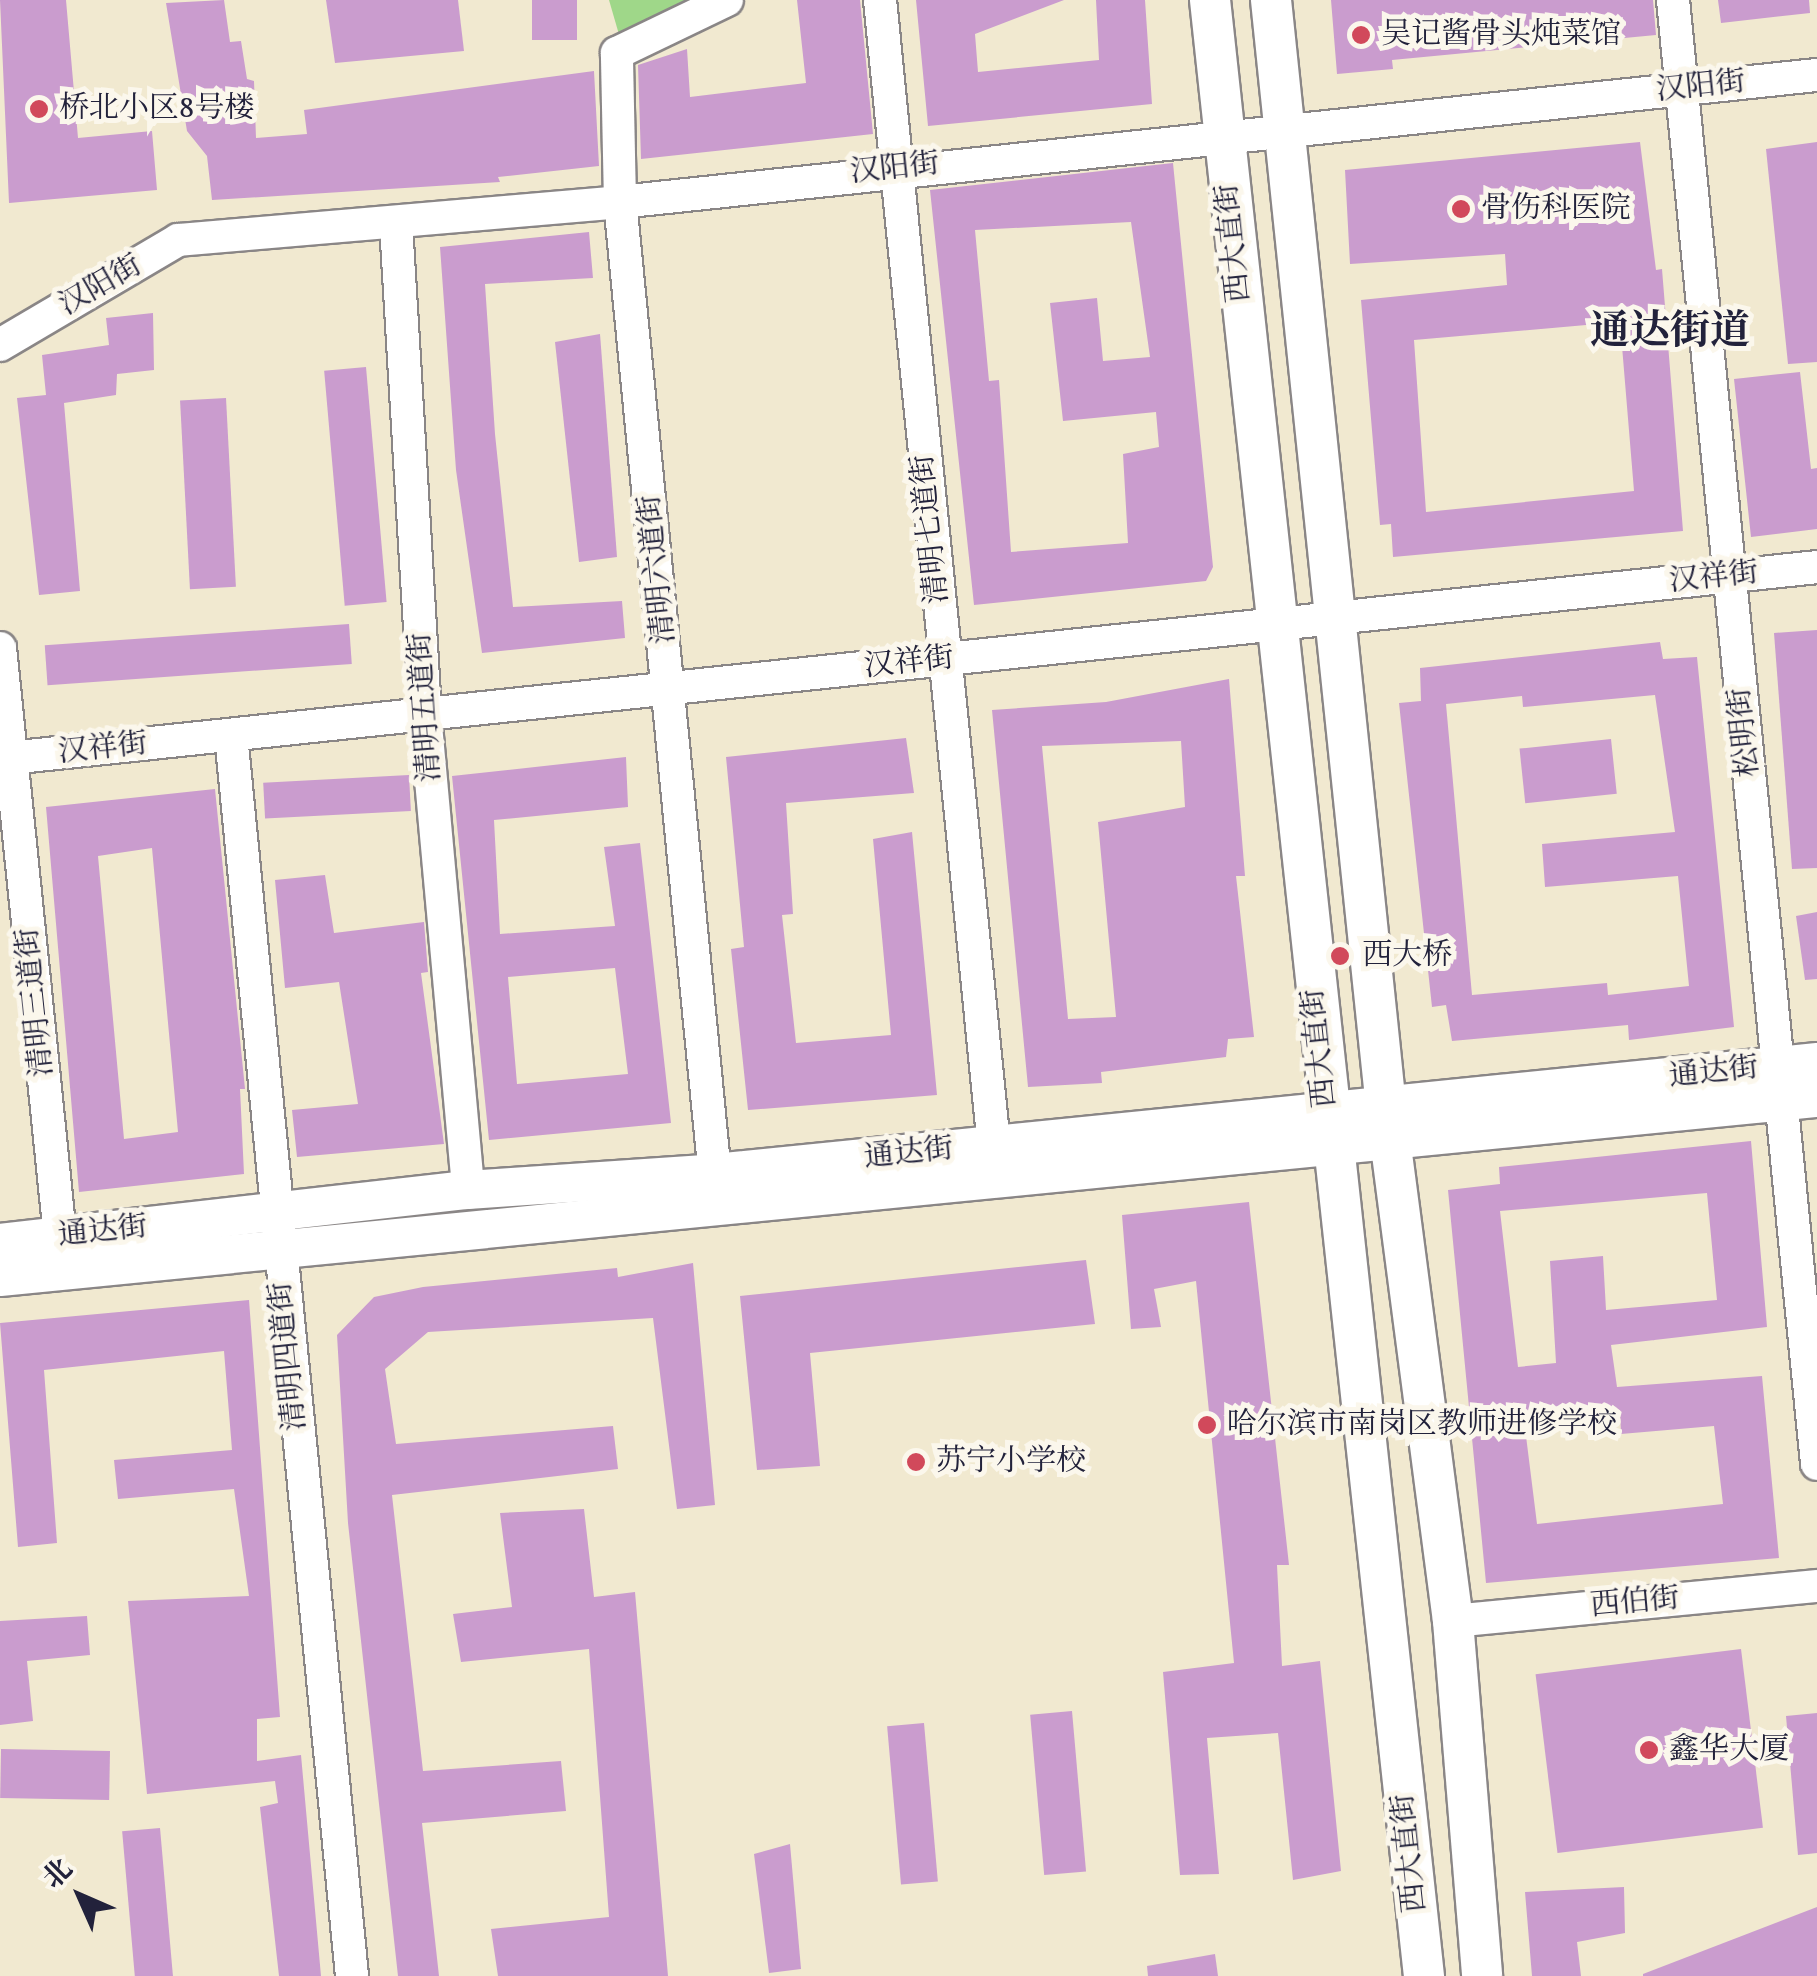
<!DOCTYPE html>
<html>
<head>
<meta charset="utf-8">
<style>
	body { margin:0 }
	#map { position:relative; width:1817px; height:1976px; overflow:hidden; background:#f1e9d0; font-family:Vollkorn,"Noto Serif SC",serif }
	div>[style] { position:absolute }
	.green>* { inset:0; background:#9fd789 }
	.building>* { inset:0; background:#ca9cce; transform-origin:0 0 }
	.roads { filter:drop-shadow(2px 0 #8a8686) drop-shadow(-2px 0 #8a8686) drop-shadow(0 2px #8a8686) drop-shadow(0 -2px #8a8686) }
	.tertiary>* { height:32px; margin:-16px; padding:0 16px; transform-origin:16px; border-radius:16px; background:#fff }
	.secondary>* { height:38px; margin:-19px; padding:0 19px; transform-origin:19px; border-radius:19px; background:#fff }
	.primary>* { height:40px; margin:-20px; padding:0 20px; transform-origin:20px; border-radius:20px; background:#fff }
	.dots>* { width:28px; height:28px; translate:-50% -50%; box-sizing:border-box; border:5px solid #fbf7ec; border-radius:50% }
	span { translate:-50% -50%; white-space:nowrap; text-align:center; line-height:1.15; -webkit-text-stroke:10px #fbf7ec; paint-order:stroke }
	.poi-label { font-size:30px; color:#22223b }
	.left { translate:0 -50%; text-align:left }
	.street-label { font-size:30px; color:#22223b }
	.district-label { font-size:40px; color:#22223b; font-weight:700 }
	.north { position:absolute; left:30px; top:1846px; width:100px; height:100px; -webkit-text-stroke:8px #fbf7ec; paint-order:stroke; rotate:315deg; font-size:28px; font-weight:700; line-height:40px; text-align:center; color:#22223b }
	.north::after { content:''; display:block; margin:auto; width:35px; height:45px; background:#22223b; clip-path:polygon(50% 0,100% 100%,50% 72%,0 100%) }
</style>
</head>
<body>
<div id="map">
	<div class="green">
		<i style="clip-path:polygon(609px 0,699px 0,620px 38px)"></i>
	</div>
	<div class="building">
		<i style="clip-path:polygon(0 0,66px 0,78px 138px,152px 131px,157px 190px,9px 203px)"></i>
		<i style="clip-path:polygon(224px 0,230px 42px,241px 41px,247px 79px,254px 81px,256px 138px,307px 134px,304px 110px,594px 71px,599px 166px,498px 177px,500px 182px,212px 200px,207px 156px,187px 131px,166px 3px)"></i>
		<i style="clip-path:polygon(326px 0,458px 0,464px 51px,335px 63px)"></i>
		<i style="left:532px;top:0;width:45px;height:40px"></i>
		<i style="clip-path:polygon(797px 0,860px 0,873px 134px,641px 159px,638px 65px,687px 49px,690px 97px,806px 83px)"></i>
		<i style="clip-path:polygon(916px 0,1064px 0,975px 34px,978px 72px,1099px 60px,1096px 0,1145px 0,1152px 104px,928px 126px)"></i>
		<i style="clip-path:polygon(1331px 0,1653px 0,1656px 35px,1392px 60px,1393px 69px,1337px 74px)"></i>
		<i style="clip-path:polygon(1718px 0,1809px 0,1810px 13px,1721px 23px)"></i>
		<i style="clip-path:polygon(evenodd,1640px 142px,1656px 270px,1662px 269px,1683px 531px,1393px 557px,1391px 524px,1380px 525px,1361px 300px,1507px 285px,1505px 254px,1350px 264px,1345px 170px,1640px 142px,1620px 322px,1634px 491px,1426px 512px,1414px 340px,1620px 322px)"></i>
		<i style="clip-path:polygon(1817px 142px,1817px 362px,1788px 364px,1766px 149px)"></i>
		<i style="clip-path:polygon(evenodd,1173px 163px,1213px 567px,1206px 581px,974px 605px,930px 190px,1173px 163px,1131px 222px,1150px 357px,1103px 361px,1097px 298px,1050px 303px,1063px 421px,1156px 412px,1159px 447px,1123px 454px,1128px 543px,1011px 552px,999px 380px,989px 381px,975px 230px,1131px 222px)"></i>
		<i style="clip-path:polygon(589px 232px,593px 278px,485px 284px,495px 434px,513px 607px,622px 601px,625px 638px,482px 653px,456px 470px,440px 247px)"></i>
		<i style="clip-path:polygon(153px 313px,154px 370px,117px 374px,116px 395px,64px 403px,80px 591px,39px 595px,17px 398px,46px 395px,42px 355px,109px 345px,106px 318px)"></i>
		<i style="clip-path:polygon(600px 334px,617px 557px,579px 562px,555px 342px)"></i>
		<i style="left:366px;top:367px;width:236px;height:42px;rotate:85deg"></i>
		<i style="clip-path:polygon(1800px 372px,1811px 469px,1817px 468px,1817px 529px,1751px 537px,1734px 379px)"></i>
		<i style="left:226px;top:398px;width:189px;height:46px;rotate:87deg"></i>
		<i style="left:349px;top:624px;width:40px;height:305px;rotate:86deg"></i>
		<i style="clip-path:polygon(1817px 630px,1817px 868px,1792px 869px,1774px 633px)"></i>
		<i style="clip-path:polygon(evenodd,1660px 642px,1663px 659px,1697px 657px,1734px 1027px,1629px 1040px,1628px 1025px,1452px 1041px,1446px 1005px,1432px 1007px,1399px 703px,1421px 701px,1420px 668px,1660px 642px,1655px 695px,1675px 832px,1542px 844px,1545px 887px,1678px 876px,1689px 986px,1608px 995px,1607px 983px,1472px 995px,1446px 704px,1522px 696px,1523px 707px,1655px 695px)"></i>
		<i style="clip-path:polygon(evenodd,1229px 679px,1245px 876px,1236px 876px,1254px 1037px,1228px 1039px,1226px 1057px,1101px 1072px,1102px 1083px,1028px 1087px,992px 710px,1106px 702px,1229px 679px,1181px 741px,1185px 807px,1098px 822px,1116px 1017px,1068px 1019px,1042px 746px,1181px 741px)"></i>
		<i style="clip-path:polygon(906px 738px,914px 793px,786px 803px,793px 914px,782px 915px,796px 1043px,891px 1035px,873px 839px,912px 832px,937px 1095px,748px 1110px,731px 949px,744px 947px,726px 757px)"></i>
		<i style="left:1611px;top:739px;width:55px;height:92px;rotate:84deg"></i>
		<i style="clip-path:polygon(evenodd,626px 757px,628px 807px,494px 820px,500px 934px,615px 926px,604px 847px,640px 843px,671px 1123px,489px 1140px,452px 776px,626px 757px,615px 968px,628px 1074px,517px 1084px,508px 977px,615px 968px)"></i>
		<i style="left:409px;top:775px;width:36px;height:146px;rotate:87deg"></i>
		<i style="clip-path:polygon(evenodd,215px 789px,245px 1089px,240px 1089px,244px 1174px,79px 1192px,46px 807px,215px 789px,152px 848px,178px 1132px,124px 1139px,98px 856px,152px 848px)"></i>
		<i style="clip-path:polygon(325px 875px,334px 933px,424px 922px,428px 972px,421px 973px,444px 1144px,297px 1157px,292px 1110px,358px 1104px,339px 982px,285px 988px,275px 880px)"></i>
		<i style="clip-path:polygon(1817px 912px,1817px 979px,1805px 980px,1796px 916px)"></i>
		<i style="clip-path:polygon(evenodd,1751px 1141px,1767px 1327px,1611px 1345px,1617px 1387px,1762px 1376px,1779px 1558px,1486px 1583px,1448px 1190px,1500px 1184px,1499px 1167px,1751px 1141px,1707px 1193px,1717px 1300px,1606px 1310px,1603px 1256px,1550px 1261px,1556px 1363px,1518px 1367px,1500px 1211px,1707px 1193px,1751px 1141px,1620px 1410px,1621px 1434px,1714px 1426px,1723px 1504px,1537px 1524px,1524px 1420px,1620px 1410px)"></i>
		<i style="clip-path:polygon(1249px 1202px,1289px 1565px,1277px 1565px,1282px 1666px,1320px 1661px,1341px 1871px,1293px 1880px,1278px 1733px,1207px 1738px,1219px 1874px,1180px 1875px,1163px 1672px,1234px 1663px,1196px 1281px,1154px 1289px,1161px 1327px,1131px 1329px,1122px 1215px)"></i>
		<i style="clip-path:polygon(1086px 1260px,1095px 1324px,810px 1353px,820px 1466px,757px 1470px,740px 1296px)"></i>
		<i style="clip-path:polygon(693px 1263px,715px 1505px,677px 1509px,653px 1318px,428px 1332px,385px 1369px,396px 1444px,613px 1426px,618px 1469px,392px 1495px,423px 1771px,561px 1761px,566px 1811px,422px 1823px,439px 1976px,398px 1976px,348px 1523px,337px 1335px,374px 1297px,423px 1287px,617px 1268px,618px 1277px)"></i>
		<i style="clip-path:polygon(249px 1300px,280px 1717px,257px 1719px,257px 1761px,301px 1755px,321px 1976px,279px 1976px,260px 1807px,278px 1803px,275px 1781px,147px 1794px,128px 1601px,249px 1596px,234px 1489px,118px 1499px,114px 1460px,232px 1450px,224px 1351px,44px 1370px,57px 1543px,18px 1547px,0 1323px)"></i>
		<i style="clip-path:polygon(584px 1509px,594px 1597px,635px 1592px,668px 1976px,498px 1976px,491px 1929px,609px 1917px,589px 1649px,461px 1662px,453px 1614px,512px 1607px,500px 1513px)"></i>
		<i style="clip-path:polygon(87px 1616px,90px 1655px,27px 1661px,33px 1721px,0 1725px,0 1621px)"></i>
		<i style="left:1741px;top:1649px;width:180px;height:207px;rotate:83deg"></i>
		<i style="left:1072px;top:1711px;width:161px;height:42px;rotate:85deg"></i>
		<i style="clip-path:polygon(1817px 1713px,1817px 1853px,1798px 1855px,1786px 1716px)"></i>
		<i style="left:924px;top:1723px;width:159px;height:37px;rotate:85deg"></i>
		<i style="left:110px;top:1751px;width:49px;height:109px;rotate:91deg"></i>
		<i style="left:160px;top:1828px;width:149px;height:38px;rotate:85deg"></i>
		<i style="clip-path:polygon(790px 1844px,801px 1969px,769px 1973px,754px 1854px)"></i>
		<i style="clip-path:polygon(1624px 1887px,1625px 1933px,1577px 1942px,1581px 1976px,1532px 1976px,1525px 1892px)"></i>
		<i style="clip-path:polygon(1817px 1907px,1817px 1976px,1643px 1976px,1643px 1974px)"></i>
		<i style="clip-path:polygon(1215px 1954px,1218px 1976px,1148px 1976px,1147px 1966px)"></i>
	</div>
	<div class="roads">
		<div class="tertiary">
			<i style="left:880px;top:0;width:1173px;rotate:84.32deg"></i>
			<i style="left:1673px;top:0;width:1471px;rotate:84.38deg"></i>
			<i style="left:396px;top:224px;width:491px;rotate:86.6deg"></i>
			<i style="left:425px;top:714px;width:478px;rotate:84.8deg"></i>
			<i style="left:0;top:345px;width:207px;rotate:-30.5deg"></i>
			<i style="left:178px;top:240px;width:444px;rotate:-4.9deg"></i>
			<i style="left:620px;top:202px;width:1204px;rotate:-6.06deg"></i>
			<i style="left:0;top:648px;width:591px;rotate:84.17deg"></i>
			<i style="left:231px;top:735px;width:1247px;rotate:84.43deg"></i>
			<i style="left:0;top:759px;width:1827px;rotate:-6.03deg"></i>
			<i style="left:717px;top:1196px;width:999px;rotate:-95.57deg"></i>
			<i style="left:620px;top:202px;width:149px;rotate:-91.2deg"></i>
			<i style="left:617px;top:53px;width:122px;rotate:-25.7deg"></i>
			<i style="left:1453px;top:1621px;width:366px;rotate:-5.5deg"></i>
		</div>
		<div class="secondary">
			<i style="left:0;top:1243px;width:471px;rotate:-6.5deg"></i>
			<i style="left:468px;top:1190px;width:248px;rotate:-3.9deg"></i>
			<i style="left:715px;top:1173px;width:1108px;rotate:-5.75deg"></i>
			<i style="left:0;top:1277px;width:1826px;rotate:-5.63deg"></i>
		</div>
		<div class="primary">
			<i style="left:1210px;top:0;width:1988px;rotate:83.82deg"></i>
			<i style="left:1271px;top:0;width:1114px;rotate:84.07deg"></i>
			<i style="left:1386px;top:1108px;width:517px;rotate:82.56deg"></i>
			<i style="left:1453px;top:1621px;width:356px;rotate:85.3deg"></i>
		</div>
	</div>
	<div class="dots">
		<i style="left:1361px;top:35px;background:#d1495b"></i>
		<i style="left:39px;top:109px;background:#d1495b"></i>
		<i style="left:1461px;top:209px;background:#d1495b"></i>
		<i style="left:1340px;top:956px;background:#d1495b"></i>
		<i style="left:1207px;top:1425px;background:#d1495b"></i>
		<i style="left:916px;top:1462px;background:#d1495b"></i>
		<i style="left:1649px;top:1750px;background:#d1495b"></i>
	</div>
	<div class="poi-label">
		<span class="left" style="left:1381px;top:35px">吴记酱骨头炖菜馆</span>
		<span class="left" style="left:59px;top:109px">桥北小区8号楼</span>
		<span class="left" style="left:1481px;top:209px">骨伤科医院</span>
		<span class="left" style="left:1362px;top:956px">西大桥</span>
		<span class="left" style="left:1227px;top:1425px">哈尔滨市南岗区教师进修学校</span>
		<span class="left" style="left:936px;top:1462px">苏宁小学校</span>
		<span class="left" style="left:1669px;top:1750px">鑫华大厦</span>
	</div>
	<div class="street-label">
		<span style="left:1701px;top:87px;rotate:-6deg">汉阳街</span>
		<span style="left:895px;top:169px;rotate:-6deg">汉阳街</span>
		<span style="left:1234px;top:243px;rotate:-96deg">西大直街</span>
		<span style="left:101px;top:286px;rotate:-30deg">汉阳街</span>
		<span style="left:931px;top:529px;rotate:-96deg">清明七道街</span>
		<span style="left:658px;top:569px;rotate:-96deg">清明六道街</span>
		<span style="left:1714px;top:578px;rotate:-6deg">汉祥街</span>
		<span style="left:909px;top:663px;rotate:-6deg">汉祥街</span>
		<span style="left:426px;top:707px;rotate:-94deg">清明五道街</span>
		<span style="left:1745px;top:732px;rotate:-96deg">松明街</span>
		<span style="left:103px;top:749px;rotate:-6deg">汉祥街</span>
		<span style="left:36px;top:1002px;rotate:-96deg">清明三道街</span>
		<span style="left:1320px;top:1048px;rotate:-96deg">西大直街</span>
		<span style="left:1714px;top:1073px;rotate:-6deg">通达街</span>
		<span style="left:909px;top:1154px;rotate:-6deg">通达街</span>
		<span style="left:103px;top:1232px;rotate:-6deg">通达街</span>
		<span style="left:289px;top:1356px;rotate:-96deg">清明四道街</span>
		<span style="left:1635px;top:1603px;rotate:-5deg">西伯街</span>
		<span style="left:1410px;top:1853px;rotate:-96deg">西大直街</span>
	</div>
	<div class="district-label">
		<span style="left:1670px;top:333px">通达街道</span>
	</div>
	<div class="north">北</div>
</div>
</body>
</html>
